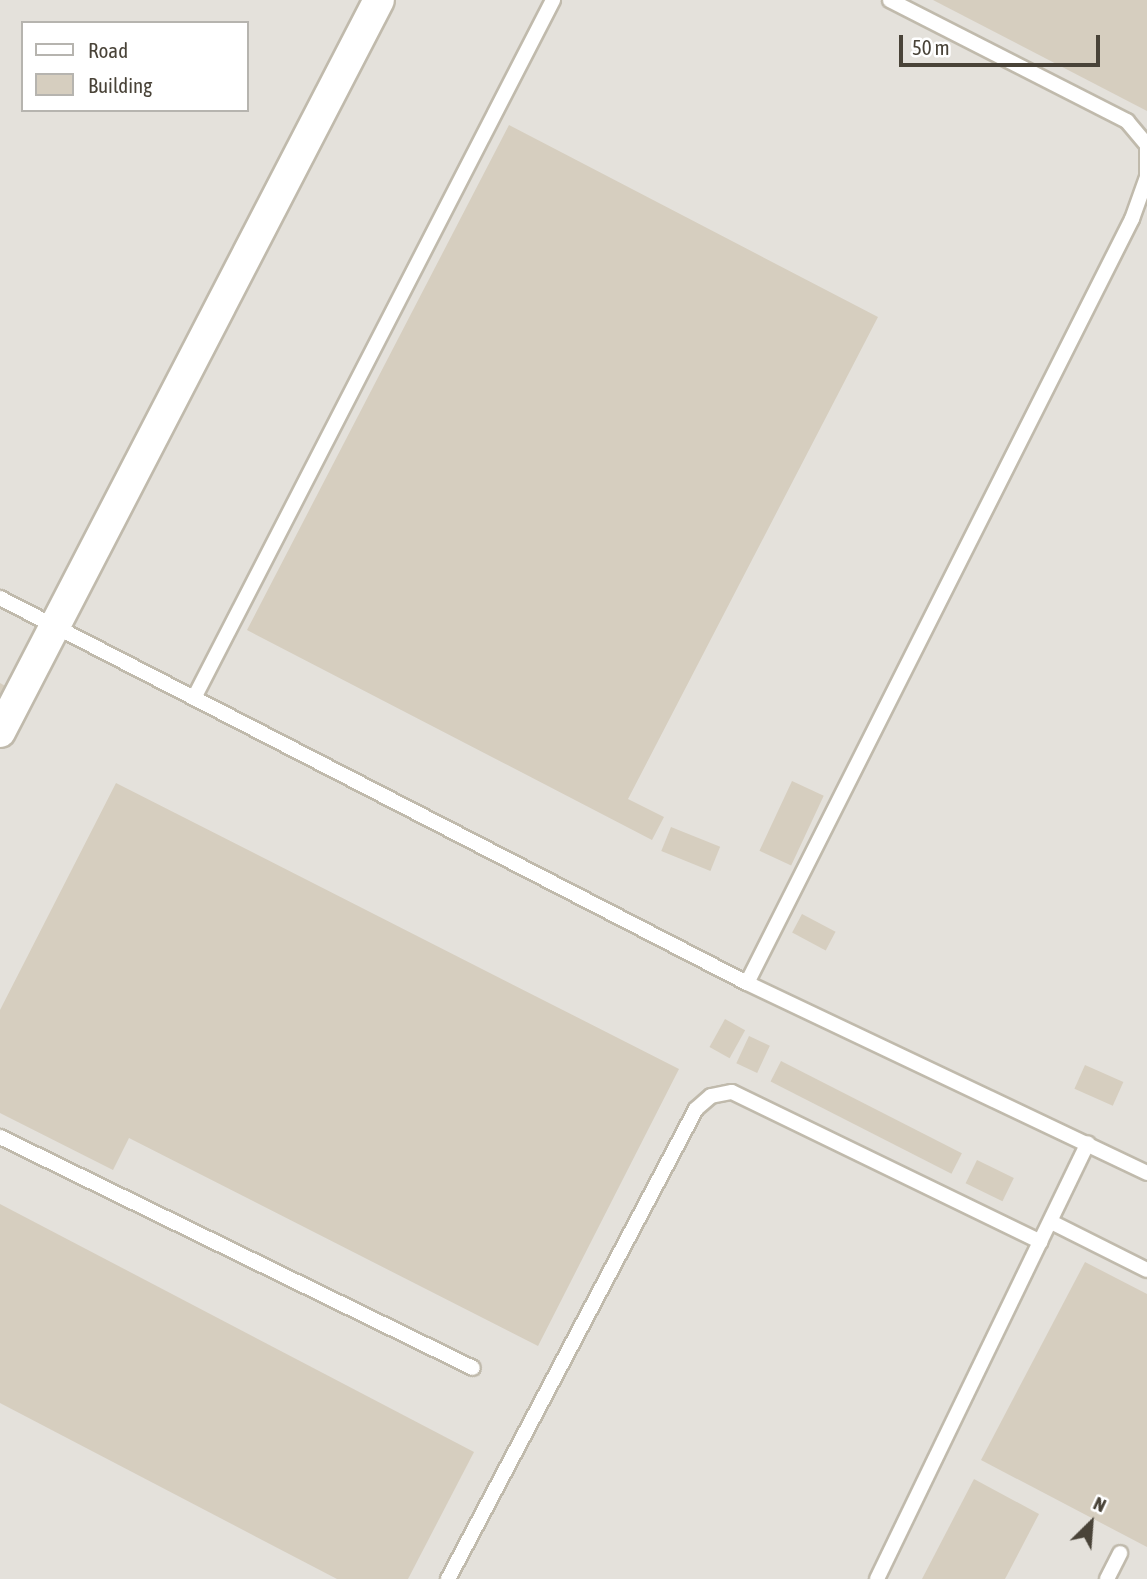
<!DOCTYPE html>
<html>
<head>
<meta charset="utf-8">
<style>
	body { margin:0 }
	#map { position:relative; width:1147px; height:1579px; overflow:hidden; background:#f5f2ea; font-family:"Asap Condensed",sans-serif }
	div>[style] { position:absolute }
	.industrial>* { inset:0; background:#e4e1db }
	.building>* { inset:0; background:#d6cebf; transform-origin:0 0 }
	.roads { filter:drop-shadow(2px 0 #c0baac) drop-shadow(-2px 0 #c0baac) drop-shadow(0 2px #c0baac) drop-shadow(0 -2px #c0baac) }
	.lane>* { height:14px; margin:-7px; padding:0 7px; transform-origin:7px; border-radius:7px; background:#fff }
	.street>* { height:30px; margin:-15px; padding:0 15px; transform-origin:15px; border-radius:15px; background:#fff }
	span { translate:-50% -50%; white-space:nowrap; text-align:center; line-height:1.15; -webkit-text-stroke:6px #fff; paint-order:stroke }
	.legend { position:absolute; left:21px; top:21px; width:228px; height:91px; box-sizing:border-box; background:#fff; border:2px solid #b6b4af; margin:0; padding:9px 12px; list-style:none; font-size:21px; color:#494338 }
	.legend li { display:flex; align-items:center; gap:14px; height:35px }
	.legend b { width:35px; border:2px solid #b6b4af }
	.north { position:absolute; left:1056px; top:1488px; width:70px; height:70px; -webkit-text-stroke:5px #fff; paint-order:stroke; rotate:25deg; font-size:19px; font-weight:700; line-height:28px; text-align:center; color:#494338 }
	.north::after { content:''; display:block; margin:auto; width:24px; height:32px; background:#494338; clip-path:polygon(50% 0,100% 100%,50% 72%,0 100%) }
	.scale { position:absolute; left:899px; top:35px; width:201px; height:32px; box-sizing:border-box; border:4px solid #494338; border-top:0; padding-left:9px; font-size:21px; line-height:24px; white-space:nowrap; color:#494338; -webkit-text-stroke:5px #fff; paint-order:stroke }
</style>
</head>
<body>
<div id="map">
	<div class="industrial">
		<i style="clip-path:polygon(evenodd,0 0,1147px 0,1147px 1579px,0 1579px,0 0,23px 23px,247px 23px,247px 110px,23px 110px,23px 23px)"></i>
	</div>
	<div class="building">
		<i style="clip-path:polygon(933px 0,1147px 0,1147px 111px)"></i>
		<i style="clip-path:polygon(509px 125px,878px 317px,628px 799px,664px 817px,652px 840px,247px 630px)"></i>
		<i style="clip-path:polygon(0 683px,7px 687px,0 701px)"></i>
		<i style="left:792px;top:781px;width:35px;height:77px;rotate:25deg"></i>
		<i style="clip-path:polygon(116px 783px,679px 1069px,538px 1346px,129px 1138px,113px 1170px,0 1113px,0 1010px)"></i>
		<i style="left:671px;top:827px;width:53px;height:26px;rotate:22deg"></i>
		<i style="left:802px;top:914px;width:38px;height:21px;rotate:28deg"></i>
		<i style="left:725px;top:1019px;width:23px;height:32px;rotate:29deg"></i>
		<i style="left:749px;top:1036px;width:23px;height:30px;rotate:25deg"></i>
		<i style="left:781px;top:1061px;width:203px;height:23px;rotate:27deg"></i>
		<i style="left:1085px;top:1065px;width:42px;height:26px;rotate:24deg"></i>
		<i style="left:977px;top:1160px;width:41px;height:26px;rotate:26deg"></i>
		<i style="clip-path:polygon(0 1204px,474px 1452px,408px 1579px,337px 1579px,0 1403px)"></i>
		<i style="clip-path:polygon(1085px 1262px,1147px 1294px,1147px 1547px,981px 1460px)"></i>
		<i style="clip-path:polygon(974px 1479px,1039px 1514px,1005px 1579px,922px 1579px)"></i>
	</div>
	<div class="roads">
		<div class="lane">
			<i style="left:0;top:598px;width:840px;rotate:27.27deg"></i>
			<i style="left:747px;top:983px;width:443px;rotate:25.4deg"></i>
			<i style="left:194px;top:698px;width:785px;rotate:-62.78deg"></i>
			<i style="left:747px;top:983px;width:856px;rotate:-63.26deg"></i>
			<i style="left:1132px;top:219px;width:45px;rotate:-70.3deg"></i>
			<i style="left:1147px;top:177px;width:32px;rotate:-90deg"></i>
			<i style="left:1147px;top:145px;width:31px;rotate:-130deg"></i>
			<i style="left:1127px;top:121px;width:266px;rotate:-153deg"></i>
			<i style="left:0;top:1137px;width:526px;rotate:26.03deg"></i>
			<i style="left:1051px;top:1222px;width:107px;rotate:26.6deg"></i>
			<i style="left:448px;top:1579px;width:531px;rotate:-62.18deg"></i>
			<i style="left:696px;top:1109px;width:20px;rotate:-41deg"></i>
			<i style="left:711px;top:1096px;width:21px;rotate:-11deg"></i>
			<i style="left:732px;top:1092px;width:343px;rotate:25.9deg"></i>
			<i style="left:877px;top:1579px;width:484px;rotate:-64.2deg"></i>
			<i style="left:1107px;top:1579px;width:29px;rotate:-63deg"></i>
		</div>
		<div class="street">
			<i style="left:0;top:732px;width:824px;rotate:-62.63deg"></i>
		</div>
	</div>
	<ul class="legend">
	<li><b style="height:9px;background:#fff"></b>Road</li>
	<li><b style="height:19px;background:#d6cebf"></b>Building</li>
	</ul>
	<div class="north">N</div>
	<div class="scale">50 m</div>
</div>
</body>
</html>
